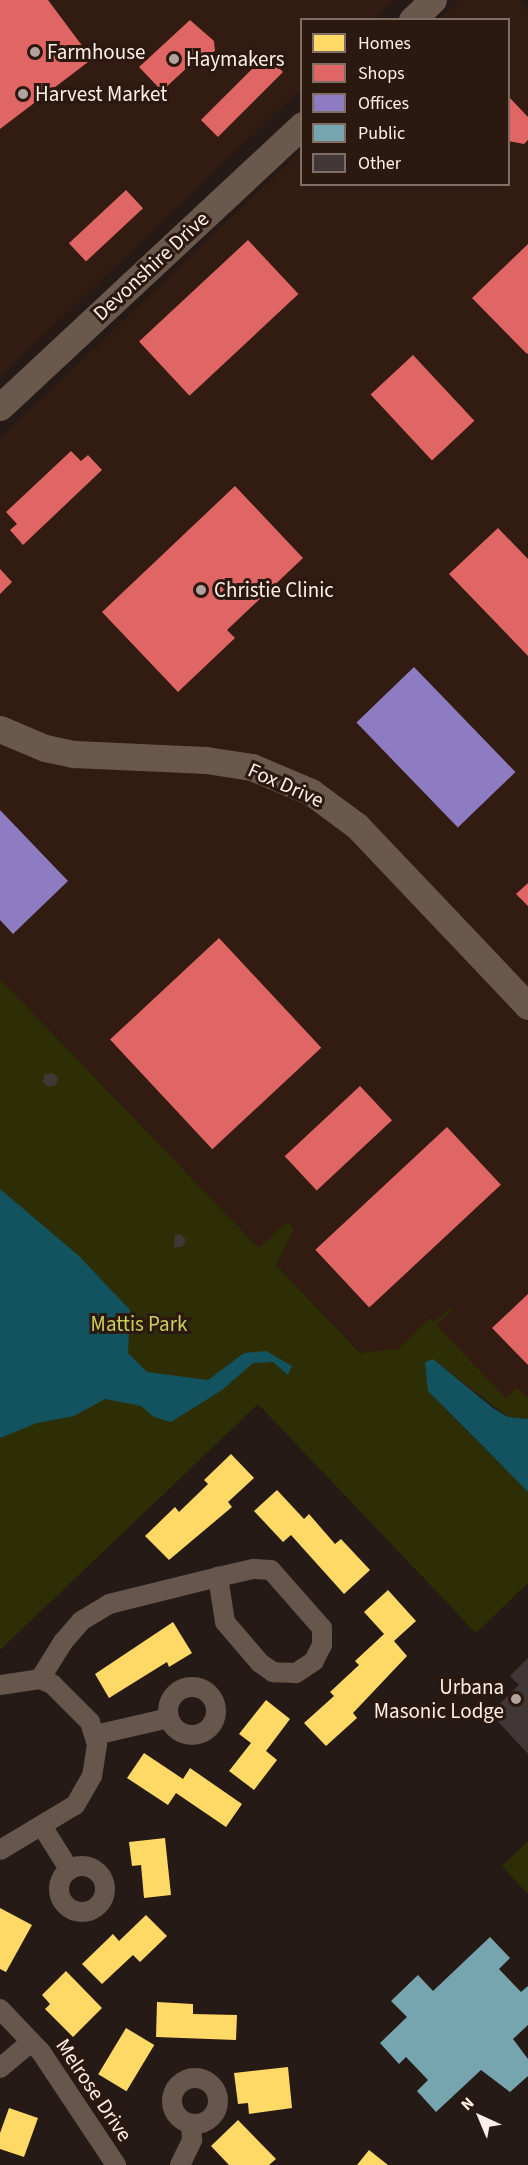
<!DOCTYPE html>
<html>
<head>
<meta charset="utf-8">
<style>
	body { margin:0 }
	#map { position:relative; width:528px; height:2165px; overflow:hidden; background:#251a15; font-family:"Source Sans 3",sans-serif }
	div>[style] { position:absolute }
	.built>* { inset:0; background:#321b11 }
	.green>* { inset:0; background:#2d2e05 }
	.water>* { inset:0; background:#13535f }
	.homes>* { inset:0; background:#ffd966; transform-origin:0 0 }
	.shops>* { inset:0; background:#e06666; transform-origin:0 0 }
	.offices>* { inset:0; background:#8e7cc3; transform-origin:0 0 }
	.public>* { inset:0; background:#76a5af }
	.building>* { inset:0; background:#403736 }
	.street>* { height:20px; margin:-10px; padding:0 10px; transform-origin:10px; border-radius:10px; background:#66564c }
	.street>.ring { margin:-10px; padding:0; box-sizing:content-box; background:none; border:20px solid #66564c; border-radius:50% }
	.secondary>* { height:27px; margin:-13.5px; padding:0 13.5px; transform-origin:13.5px; border-radius:13.5px; background:#6b584c }
	.dots>* { width:16px; height:16px; translate:-50% -50%; box-sizing:border-box; border:3px solid #2b180f; border-radius:50% }
	span { translate:-50% -50%; white-space:nowrap; text-align:center; line-height:1.15; -webkit-text-stroke:6px #2b180f; paint-order:stroke }
	.poi-label { font-size:21px; color:#fdefe9 }
	.left { translate:0 -50%; text-align:left }
	.right { translate:-100% -50%; text-align:right }
	.street-label { font-size:21px; color:#fdefe9 }
	.park-label { font-size:21px; color:#c9d156 }
	.legend { position:absolute; left:300px; top:18px; width:210px; height:168px; box-sizing:border-box; background:#2b180f; border:2px solid #7f6e66; margin:0; padding:8px 10px; list-style:none; font-size:18px; color:#fdefe9 }
	.legend li { display:flex; align-items:center; gap:12px; height:30px }
	.legend b { width:30px; border:2px solid #7f6e66 }
	.north { position:absolute; left:450px; top:2087px; width:60px; height:60px; -webkit-text-stroke:4px #2b180f; paint-order:stroke; rotate:316deg; font-size:16px; font-weight:700; line-height:24px; text-align:center; color:#fdefe9 }
	.north::after { content:''; display:block; margin:auto; width:21px; height:27px; background:#fdefe9; clip-path:polygon(50% 0,100% 100%,50% 72%,0 100%) }
</style>
</head>
<body>
<div id="map">
	<div class="built">
		<i style="clip-path:polygon(0 0,395px 0,375px 19px,302px 20px,301px 89px,0 377px)"></i>
		<i style="clip-path:polygon(460px 0,520px 0,528px 11px,528px 1412px,388px 1358px,361px 1353px,0 979px,0 438px,301px 151px,302px 184px,508px 184px,508px 20px,440px 19px)"></i>
	</div>
	<div class="green">
		<i style="clip-path:polygon(0 979px,259px 1248px,287px 1222px,294px 1229px,276px 1265px,360px 1353px,398px 1349px,430px 1318px,434px 1322px,451px 1307px,453px 1309px,436px 1325px,506px 1398px,517px 1388px,528px 1399px,528px 1419px,508px 1417px,433px 1359px,445px 1409px,528px 1492px,528px 1583px,476px 1633px,258px 1404px,0 1650px)"></i>
		<i style="clip-path:polygon(528px 1841px,528px 1894px,502px 1866px)"></i>
	</div>
	<div class="water">
		<i style="clip-path:polygon(0 1189px,79px 1256px,130px 1310px,128px 1353px,147px 1372px,208px 1380px,244px 1353px,266px 1351px,292px 1366px,288px 1375px,273px 1362px,253px 1363px,222px 1390px,171px 1422px,154px 1417px,141px 1406px,105px 1399px,74px 1416px,37px 1423px,0 1438px)"></i>
		<i style="clip-path:polygon(433px 1359px,493px 1408px,508px 1417px,528px 1419px,528px 1492px,428px 1391px,425px 1362px)"></i>
	</div>
	<div class="homes">
		<i style="clip-path:polygon(231px 1454px,254px 1478px,228px 1502px,232px 1507px,169px 1560px,145px 1536px,175px 1507px,179px 1512px,208px 1484px,204px 1480px)"></i>
		<i style="clip-path:polygon(277px 1490px,304px 1519px,309px 1514px,335px 1544px,341px 1539px,370px 1570px,344px 1594px,291px 1535px,283px 1542px,254px 1511px)"></i>
		<i style="clip-path:polygon(388px 1590px,416px 1621px,394px 1641px,407px 1656px,353px 1713px,357px 1718px,326px 1746px,304px 1723px,334px 1696px,330px 1692px,359px 1665px,355px 1661px,384px 1634px,364px 1612px)"></i>
		<i style="clip-path:polygon(173px 1622px,192px 1653px,169px 1667px,167px 1662px,109px 1698px,95px 1674px)"></i>
		<i style="clip-path:polygon(266px 1700px,290px 1719px,266px 1751px,277px 1760px,254px 1790px,229px 1771px,251px 1743px,239px 1734px)"></i>
		<i style="clip-path:polygon(144px 1753px,183px 1779px,190px 1768px,242px 1804px,226px 1827px,176px 1793px,168px 1805px,127px 1778px)"></i>
		<i style="clip-path:polygon(165px 1838px,171px 1895px,144px 1898px,141px 1865px,132px 1866px,129px 1842px)"></i>
		<i style="clip-path:polygon(0 1908px,32px 1925px,6px 1972px,0 1969px)"></i>
		<i style="clip-path:polygon(146px 1915px,167px 1936px,140px 1962px,133px 1955px,102px 1984px,82px 1964px,113px 1934px,119px 1941px)"></i>
		<i style="clip-path:polygon(66px 1971px,102px 2008px,73px 2037px,45px 2009px,50px 2004px,42px 1995px)"></i>
		<i style="clip-path:polygon(157px 2002px,193px 2004px,193px 2014px,237px 2015px,236px 2040px,156px 2037px)"></i>
		<i style="left:126px;top:2028px;width:33px;height:54px;rotate:31deg"></i>
		<i style="clip-path:polygon(288px 2067px,292px 2108px,249px 2114px,248px 2103px,238px 2104px,234px 2073px)"></i>
		<i style="clip-path:polygon(9px 2108px,38px 2118px,24px 2157px,0 2149px,0 2133px)"></i>
		<i style="clip-path:polygon(238px 2120px,276px 2159px,269px 2165px,229px 2165px,211px 2146px)"></i>
		<i style="clip-path:polygon(369px 2150px,388px 2165px,357px 2165px)"></i>
	</div>
	<div class="shops">
		<i style="clip-path:polygon(0 0,48px 0,92px 59px,0 129px)"></i>
		<i style="clip-path:polygon(190px 20px,214px 41px,215px 51px,192px 63px,162px 91px,139px 67px)"></i>
		<i style="left:266px;top:55px;width:24px;height:92px;rotate:45deg"></i>
		<i style="clip-path:polygon(508px 96px,528px 117px,528px 140px,524px 144px,508px 141px)"></i>
		<i style="left:126px;top:190px;width:25px;height:78px;rotate:47deg"></i>
		<i style="left:248px;top:240px;width:74px;height:149px;rotate:47deg"></i>
		<i style="clip-path:polygon(528px 244px,528px 353px,527px 354px,472px 298px)"></i>
		<i style="left:413px;top:355px;width:90px;height:58px;rotate:47deg"></i>
		<i style="clip-path:polygon(71px 451px,81px 461px,88px 455px,102px 470px,23px 545px,10px 530px,17px 524px,6px 512px)"></i>
		<i style="clip-path:polygon(235px 486px,303px 558px,227px 630px,235px 638px,178px 692px,102px 612px)"></i>
		<i style="clip-path:polygon(498px 528px,528px 559px,528px 656px,449px 574px)"></i>
		<i style="clip-path:polygon(0 569px,12px 582px,0 594px)"></i>
		<i style="clip-path:polygon(528px 883px,528px 906px,516px 894px)"></i>
		<i style="left:219px;top:938px;width:150px;height:149px;rotate:47deg"></i>
		<i style="left:360px;top:1086px;width:47px;height:103px;rotate:47deg"></i>
		<i style="left:447px;top:1127px;width:79px;height:180px;rotate:47deg"></i>
		<i style="clip-path:polygon(528px 1294px,528px 1365px,492px 1328px)"></i>
	</div>
	<div class="offices">
		<i style="left:414px;top:667px;width:146px;height:80px;rotate:46deg"></i>
		<i style="clip-path:polygon(0 810px,68px 881px,13px 934px,0 920px)"></i>
	</div>
	<div class="public">
		<i style="clip-path:polygon(490px 1937px,510px 1958px,499px 1969px,521px 1992px,528px 1986px,528px 2025px,513px 2039px,528px 2059px,528px 2076px,510px 2092px,481px 2070px,436px 2112px,417px 2091px,428px 2080px,406px 2057px,399px 2064px,380px 2043px,407px 2017px,391px 2001px,418px 1975px,433px 1991px)"></i>
	</div>
	<div class="building">
		<i style="clip-path:polygon(53px 1073px,58px 1078px,56px 1085px,48px 1087px,43px 1082px,45px 1074px)"></i>
		<i style="clip-path:polygon(181px 1234px,186px 1240px,182px 1247px,174px 1247px,175px 1235px)"></i>
		<i style="clip-path:polygon(528px 1658px,528px 1754px,490px 1713px,519px 1685px,510px 1676px)"></i>
	</div>
	<div class="street">
		<i style="left:40px;top:1679px;width:44px;rotate:-58.1deg"></i>
		<i style="left:63px;top:1642px;width:28px;rotate:-49deg"></i>
		<i style="left:81px;top:1621px;width:33px;rotate:-31deg"></i>
		<i style="left:109px;top:1604px;width:112px;rotate:-13.9deg"></i>
		<i style="left:218px;top:1577px;width:37px;rotate:-13deg"></i>
		<i style="left:254px;top:1569px;width:17px;rotate:3deg"></i>
		<i style="left:271px;top:1570px;width:77px;rotate:48.7deg"></i>
		<i style="left:322px;top:1628px;width:17px;rotate:90deg"></i>
		<i style="left:322px;top:1645px;width:18px;rotate:117deg"></i>
		<i style="left:314px;top:1661px;width:22px;rotate:146deg"></i>
		<i style="left:296px;top:1673px;width:23px;rotate:-178deg"></i>
		<i style="left:273px;top:1672px;width:16px;rotate:-145deg"></i>
		<i style="left:260px;top:1663px;width:54px;rotate:-130.5deg"></i>
		<i style="left:225px;top:1622px;width:46px;rotate:-98.8deg"></i>
		<i style="left:0;top:1685px;width:40px;rotate:-8.5deg"></i>
		<i style="left:40px;top:1679px;width:13px;rotate:23deg"></i>
		<i style="left:52px;top:1684px;width:54px;rotate:45deg"></i>
		<i style="left:90px;top:1722px;width:24px;rotate:73deg"></i>
		<i style="left:97px;top:1745px;width:31px;rotate:99deg"></i>
		<i style="left:92px;top:1776px;width:34px;rotate:120deg"></i>
		<i style="left:75px;top:1805px;width:87px;rotate:149deg"></i>
		<i class="ring" style="left:168px;top:1687px;width:28px;height:28px"></i>
		<i style="left:95px;top:1735px;width:76px;rotate:-12.9deg"></i>
		<i style="left:42px;top:1826px;width:51px;rotate:57.9deg"></i>
		<i class="ring" style="left:59px;top:1866px;width:26px;height:26px"></i>
		<i style="left:0;top:2009px;width:59px;rotate:46.4deg"></i>
		<i style="left:41px;top:2052px;width:136px;rotate:56.4deg"></i>
		<i style="left:0;top:2068px;width:40px;rotate:-40deg"></i>
		<i class="ring" style="left:172px;top:2078px;width:26px;height:26px"></i>
		<i style="left:180px;top:2165px;width:28px;rotate:-64deg"></i>
		<i style="left:192px;top:2140px;width:16px;rotate:-94deg"></i>
	</div>
	<div class="secondary">
		<i style="left:412px;top:20px;width:29px;rotate:-44deg"></i>
		<i style="left:0;top:407px;width:413px;rotate:-43deg"></i>
		<i style="left:0;top:729px;width:49px;rotate:22.9deg"></i>
		<i style="left:45px;top:748px;width:30px;rotate:12deg"></i>
		<i style="left:74px;top:754px;width:132px;rotate:2.6deg"></i>
		<i style="left:206px;top:760px;width:47px;rotate:8.7deg"></i>
		<i style="left:252px;top:767px;width:64px;rotate:23deg"></i>
		<i style="left:311px;top:792px;width:57px;rotate:36.5deg"></i>
		<i style="left:357px;top:826px;width:248px;rotate:46.5deg"></i>
	</div>
	<div class="dots">
		<i style="left:35px;top:52px;background:#b1a49f"></i>
		<i style="left:174px;top:59px;background:#b1a49f"></i>
		<i style="left:23px;top:94px;background:#b1a49f"></i>
		<i style="left:201px;top:590px;background:#b1a49f"></i>
		<i style="left:516px;top:1699px;background:#b1a49f"></i>
	</div>
	<div class="poi-label">
		<span class="left" style="left:47px;top:52px">Farmhouse</span>
		<span class="left" style="left:186px;top:59px">Haymakers</span>
		<span class="left" style="left:35px;top:94px">Harvest Market</span>
		<span class="left" style="left:214px;top:590px">Christie Clinic</span>
		<span class="right" style="left:504px;top:1699px">Urbana<br>Masonic Lodge</span>
	</div>
	<div class="street-label">
		<span style="left:151px;top:266px;rotate:-43deg">Devonshire Drive</span>
		<span style="left:286px;top:785px;rotate:24deg">Fox Drive</span>
		<span style="left:94px;top:2090px;rotate:56deg">Melrose Drive</span>
	</div>
	<div class="park-label">
		<span style="left:139px;top:1324px">Mattis Park</span>
	</div>
	<ul class="legend">
	<li><b style="height:16px;background:#ffd966"></b>Homes</li>
	<li><b style="height:16px;background:#e06666"></b>Shops</li>
	<li><b style="height:16px;background:#8e7cc3"></b>Offices</li>
	<li><b style="height:16px;background:#76a5af"></b>Public</li>
	<li><b style="height:16px;background:#403736"></b>Other</li>
	</ul>
	<div class="north">N</div>
</div>
</body>
</html>
